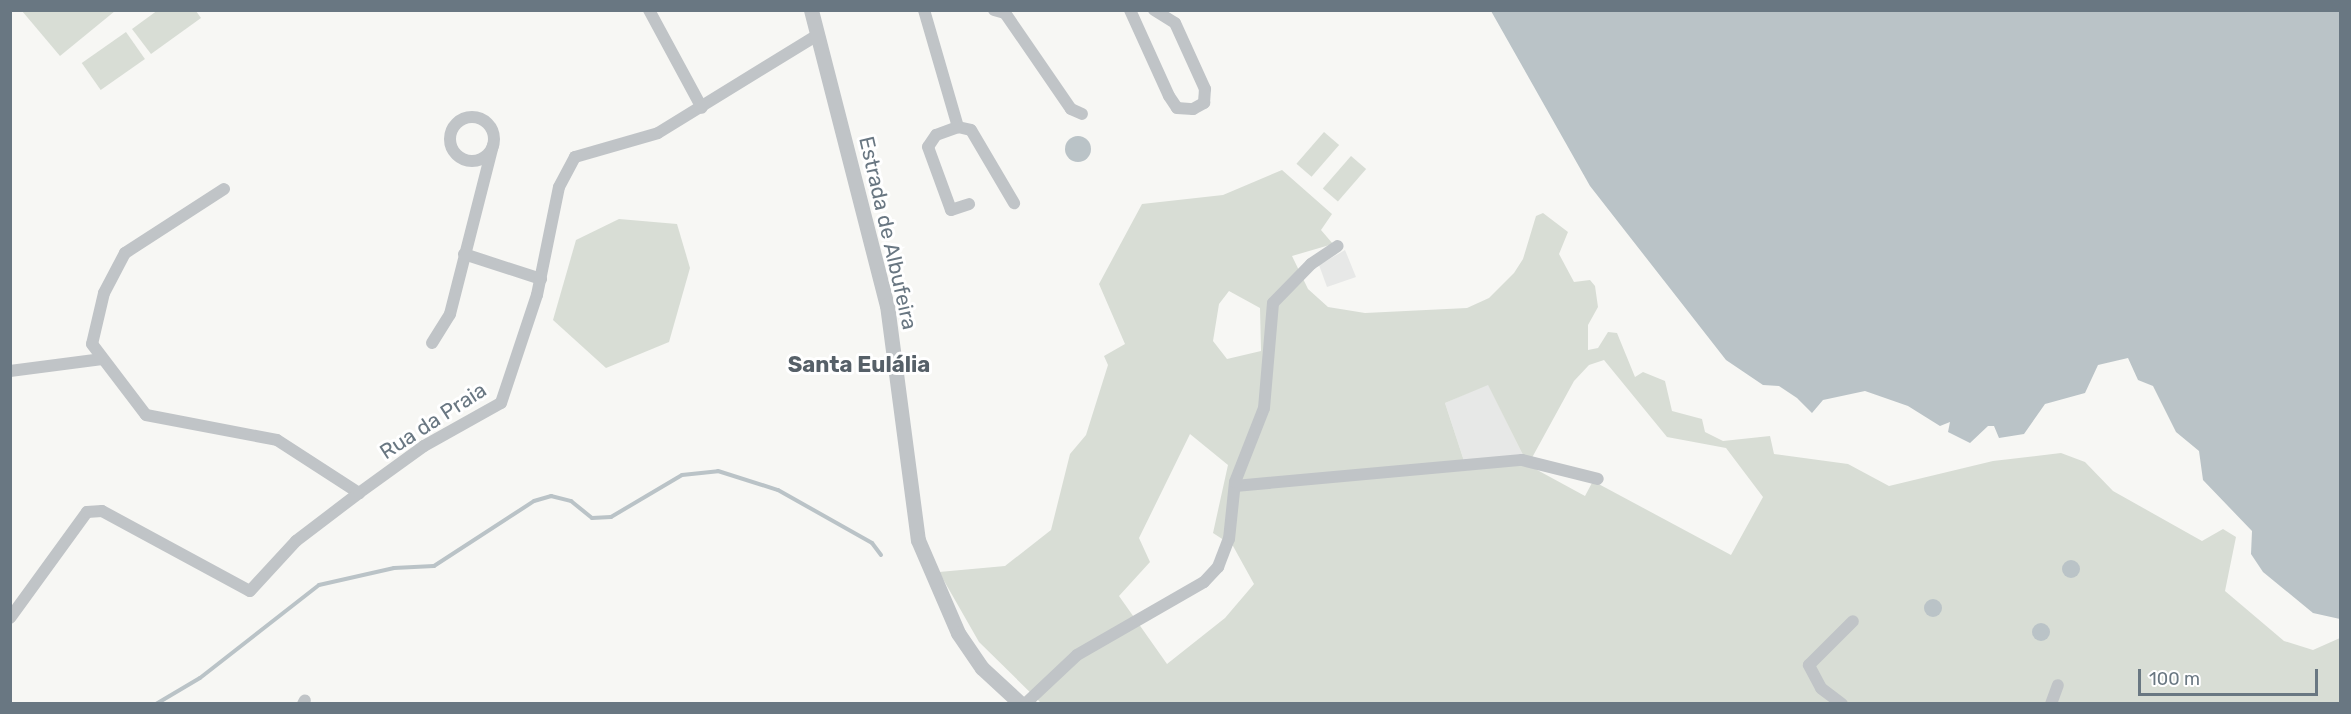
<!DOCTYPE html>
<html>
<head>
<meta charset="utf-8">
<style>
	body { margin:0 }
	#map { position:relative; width:2351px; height:714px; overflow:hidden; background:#f7f7f4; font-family:Rubik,sans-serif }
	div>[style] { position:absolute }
	.built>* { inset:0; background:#e7e8e7 }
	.green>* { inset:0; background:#d8ddd5; transform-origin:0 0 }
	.water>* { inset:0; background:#bac3c7 }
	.round { border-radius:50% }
	.stream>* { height:4px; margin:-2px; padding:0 2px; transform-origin:2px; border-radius:2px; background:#bac3c7 }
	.minor>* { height:12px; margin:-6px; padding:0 6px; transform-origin:6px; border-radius:6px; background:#c0c4c7 }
	.minor>.ring { margin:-6px; padding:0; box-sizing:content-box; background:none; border:12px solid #c0c4c7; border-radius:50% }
	.tertiary>* { height:15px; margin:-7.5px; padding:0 7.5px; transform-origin:7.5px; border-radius:7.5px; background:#c0c4c7 }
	span { translate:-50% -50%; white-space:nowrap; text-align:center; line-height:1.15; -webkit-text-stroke:6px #fff; paint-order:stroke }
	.street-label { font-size:21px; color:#697782 }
	.neighbourhood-label { font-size:22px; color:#566068; font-weight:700 }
	.frame { position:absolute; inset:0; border:12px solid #697782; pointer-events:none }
	.scale { position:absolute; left:2138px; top:669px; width:180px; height:27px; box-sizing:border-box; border:3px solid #697782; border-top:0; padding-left:8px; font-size:18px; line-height:21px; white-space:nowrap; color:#697782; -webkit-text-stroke:4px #fff; paint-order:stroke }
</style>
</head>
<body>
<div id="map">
	<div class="built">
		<i style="clip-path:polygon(1345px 250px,1356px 277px,1327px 287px,1319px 265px)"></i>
		<i style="clip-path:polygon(1488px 384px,1523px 455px,1464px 461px,1445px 403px)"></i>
	</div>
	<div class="green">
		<i style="clip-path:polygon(158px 10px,196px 11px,201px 18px,151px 54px,132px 29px)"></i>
		<i style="clip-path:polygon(22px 11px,115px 11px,60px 56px)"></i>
		<i style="left:126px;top:32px;width:33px;height:54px;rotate:55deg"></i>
		<i style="left:1324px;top:132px;width:20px;height:42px;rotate:41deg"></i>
		<i style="left:1351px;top:156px;width:20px;height:43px;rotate:41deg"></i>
		<i style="clip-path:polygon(evenodd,1282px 170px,1332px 214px,1321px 230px,1333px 244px,1292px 256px,1308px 289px,1328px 307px,1365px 313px,1467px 308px,1489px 298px,1514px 273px,1523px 259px,1536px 216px,1543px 213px,1568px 232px,1559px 254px,1574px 282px,1590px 280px,1595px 286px,1598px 307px,1588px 325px,1588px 350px,1598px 348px,1608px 332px,1617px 333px,1635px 377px,1643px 372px,1665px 381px,1672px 411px,1702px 419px,1705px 432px,1723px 441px,1770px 436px,1774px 454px,1848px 464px,1889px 486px,1993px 461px,2061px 453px,2085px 462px,2113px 491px,2202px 541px,2223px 529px,2236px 537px,2225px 591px,2284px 641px,2313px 650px,2340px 638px,2340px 703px,1041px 703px,979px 642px,939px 572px,1005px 566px,1051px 530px,1070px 454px,1086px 435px,1108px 365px,1104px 356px,1125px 344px,1099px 284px,1142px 204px,1223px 195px,1282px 170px,1229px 291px,1260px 308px,1261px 351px,1227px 359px,1213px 341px,1219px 304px,1229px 291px,1282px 170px,1604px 360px,1667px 437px,1726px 448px,1763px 497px,1731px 555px,1593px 481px,1585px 496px,1528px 465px,1574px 381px,1589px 365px,1604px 360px,1282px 170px,1488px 385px,1523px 455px,1464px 461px,1445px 403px,1488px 385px,1282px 170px,1190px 434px,1228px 465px,1213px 533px,1233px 546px,1254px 584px,1225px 618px,1167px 664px,1119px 596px,1150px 562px,1139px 538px,1190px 434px)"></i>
		<i style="clip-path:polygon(619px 219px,677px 224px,690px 268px,669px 342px,606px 368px,553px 320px,576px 240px)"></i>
	</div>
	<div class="water">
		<i style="clip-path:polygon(1491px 11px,2340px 11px,2340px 619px,2313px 613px,2263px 572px,2251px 554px,2252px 531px,2203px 480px,2199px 451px,2176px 432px,2153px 386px,2138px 380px,2128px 358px,2098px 365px,2085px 393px,2045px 404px,2024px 434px,1999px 438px,1994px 426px,1988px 426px,1970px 443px,1948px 432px,1950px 422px,1940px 426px,1908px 406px,1865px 391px,1823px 400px,1812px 413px,1797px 398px,1779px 386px,1763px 385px,1726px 360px,1590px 186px)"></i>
		<i class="round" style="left:1065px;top:136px;width:26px;height:26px"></i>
		<i class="round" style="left:2062px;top:560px;width:18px;height:18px"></i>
		<i class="round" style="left:1924px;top:599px;width:18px;height:18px"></i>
		<i class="round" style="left:2032px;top:623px;width:18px;height:18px"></i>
	</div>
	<div class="stream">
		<i style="left:156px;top:704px;width:51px;rotate:-30.6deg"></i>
		<i style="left:200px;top:678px;width:151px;rotate:-38deg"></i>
		<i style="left:319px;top:585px;width:77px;rotate:-12.8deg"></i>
		<i style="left:394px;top:568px;width:40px;rotate:-2.9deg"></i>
		<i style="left:434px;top:566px;width:119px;rotate:-33deg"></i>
		<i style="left:534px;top:501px;width:18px;rotate:-16deg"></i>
		<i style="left:551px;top:496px;width:21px;rotate:14deg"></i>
		<i style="left:571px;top:501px;width:27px;rotate:39deg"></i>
		<i style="left:592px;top:518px;width:19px;rotate:-3deg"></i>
		<i style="left:611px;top:517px;width:82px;rotate:-30.6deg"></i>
		<i style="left:682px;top:475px;width:36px;rotate:-6deg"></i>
		<i style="left:718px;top:471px;width:63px;rotate:17.6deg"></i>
		<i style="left:778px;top:490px;width:108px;rotate:29.4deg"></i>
		<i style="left:872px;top:543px;width:15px;rotate:53deg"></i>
	</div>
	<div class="minor">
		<i style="left:649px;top:10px;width:111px;rotate:61.6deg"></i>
		<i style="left:924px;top:10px;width:122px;rotate:73.8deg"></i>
		<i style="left:958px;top:127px;width:13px;rotate:13deg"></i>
		<i style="left:971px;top:130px;width:85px;rotate:59.5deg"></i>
		<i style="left:994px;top:10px;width:11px;rotate:15deg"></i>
		<i style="left:1005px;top:13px;width:116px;rotate:55.5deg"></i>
		<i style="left:1071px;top:109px;width:12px;rotate:24deg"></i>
		<i style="left:1130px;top:10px;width:94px;rotate:65.6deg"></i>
		<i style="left:1169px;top:96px;width:14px;rotate:56deg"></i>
		<i style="left:1177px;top:108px;width:16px;rotate:4deg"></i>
		<i style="left:1193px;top:109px;width:13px;rotate:-29deg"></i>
		<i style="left:1204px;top:103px;width:14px;rotate:-86deg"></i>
		<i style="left:1205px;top:89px;width:72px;rotate:-114.4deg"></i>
		<i style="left:1175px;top:23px;width:25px;rotate:-148deg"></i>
		<i class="ring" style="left:450px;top:117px;width:32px;height:32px"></i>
		<i style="left:958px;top:127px;width:23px;rotate:160deg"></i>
		<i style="left:936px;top:135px;width:14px;rotate:124deg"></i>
		<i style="left:928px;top:147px;width:67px;rotate:69.9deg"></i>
		<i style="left:951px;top:210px;width:19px;rotate:-18deg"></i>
		<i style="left:224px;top:189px;width:118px;rotate:147.1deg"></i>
		<i style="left:125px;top:253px;width:45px;rotate:117.7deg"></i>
		<i style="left:104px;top:293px;width:52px;rotate:103.2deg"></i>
		<i style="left:92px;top:344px;width:89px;rotate:52.7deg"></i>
		<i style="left:146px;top:415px;width:133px;rotate:10.8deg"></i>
		<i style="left:277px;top:440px;width:98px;rotate:32.9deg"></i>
		<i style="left:464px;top:254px;width:81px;rotate:18deg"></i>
		<i style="left:432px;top:343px;width:34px;rotate:-58deg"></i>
		<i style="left:450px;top:314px;width:174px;rotate:-75.7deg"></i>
		<i style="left:10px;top:371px;width:93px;rotate:-7.4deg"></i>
		<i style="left:1235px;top:486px;width:288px;rotate:-5.2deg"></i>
		<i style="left:1522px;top:460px;width:78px;rotate:14deg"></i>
		<i style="left:10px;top:618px;width:131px;rotate:-54deg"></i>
		<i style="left:87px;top:512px;width:15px;rotate:-4deg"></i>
		<i style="left:102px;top:511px;width:168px;rotate:28.4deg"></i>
		<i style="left:250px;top:591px;width:68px;rotate:-47.4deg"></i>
		<i style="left:296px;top:541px;width:79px;rotate:-37.3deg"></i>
		<i style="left:359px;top:493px;width:80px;rotate:-35.9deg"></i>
		<i style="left:424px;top:446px;width:88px;rotate:-29.2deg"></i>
		<i style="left:501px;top:403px;width:114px;rotate:-71.6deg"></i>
		<i style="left:537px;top:295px;width:110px;rotate:-78.5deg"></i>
		<i style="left:559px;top:187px;width:34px;rotate:-62deg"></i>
		<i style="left:575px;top:157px;width:86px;rotate:-16.1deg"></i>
		<i style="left:658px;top:133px;width:187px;rotate:-31.6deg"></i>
		<i style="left:303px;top:704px;width:4px;rotate:-63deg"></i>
		<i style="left:1025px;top:704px;width:71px;rotate:-43.3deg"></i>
		<i style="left:1077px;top:655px;width:146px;rotate:-29.9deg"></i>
		<i style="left:1204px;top:582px;width:21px;rotate:-47deg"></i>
		<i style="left:1218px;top:567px;width:30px;rotate:-69deg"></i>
		<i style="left:1229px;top:539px;width:57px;rotate:-84deg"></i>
		<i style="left:1235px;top:482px;width:79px;rotate:-68.6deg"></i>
		<i style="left:1264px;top:408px;width:105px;rotate:-85.1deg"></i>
		<i style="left:1273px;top:303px;width:54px;rotate:-45.7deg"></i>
		<i style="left:1311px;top:264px;width:32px;rotate:-34deg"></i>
		<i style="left:1842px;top:704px;width:26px;rotate:-143deg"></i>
		<i style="left:1821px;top:688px;width:26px;rotate:-118deg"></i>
		<i style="left:1809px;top:665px;width:62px;rotate:-45deg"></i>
		<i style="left:2051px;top:704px;width:20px;rotate:-70deg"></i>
	</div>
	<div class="tertiary">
		<i style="left:811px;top:10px;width:305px;rotate:75.6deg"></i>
		<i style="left:887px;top:305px;width:237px;rotate:82.5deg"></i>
		<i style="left:918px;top:540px;width:101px;rotate:66.7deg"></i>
		<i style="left:958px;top:633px;width:42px;rotate:55.6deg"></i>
		<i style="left:982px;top:668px;width:53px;rotate:42.7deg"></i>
	</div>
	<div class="street-label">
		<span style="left:888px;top:233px;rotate:77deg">Estrada de Albufeira</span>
		<span style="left:433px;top:421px;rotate:-33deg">Rua da Praia</span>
	</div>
	<div class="neighbourhood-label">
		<span style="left:859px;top:365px">Santa Eulália</span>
	</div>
	<div class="frame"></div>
	<div class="scale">100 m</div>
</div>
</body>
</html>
